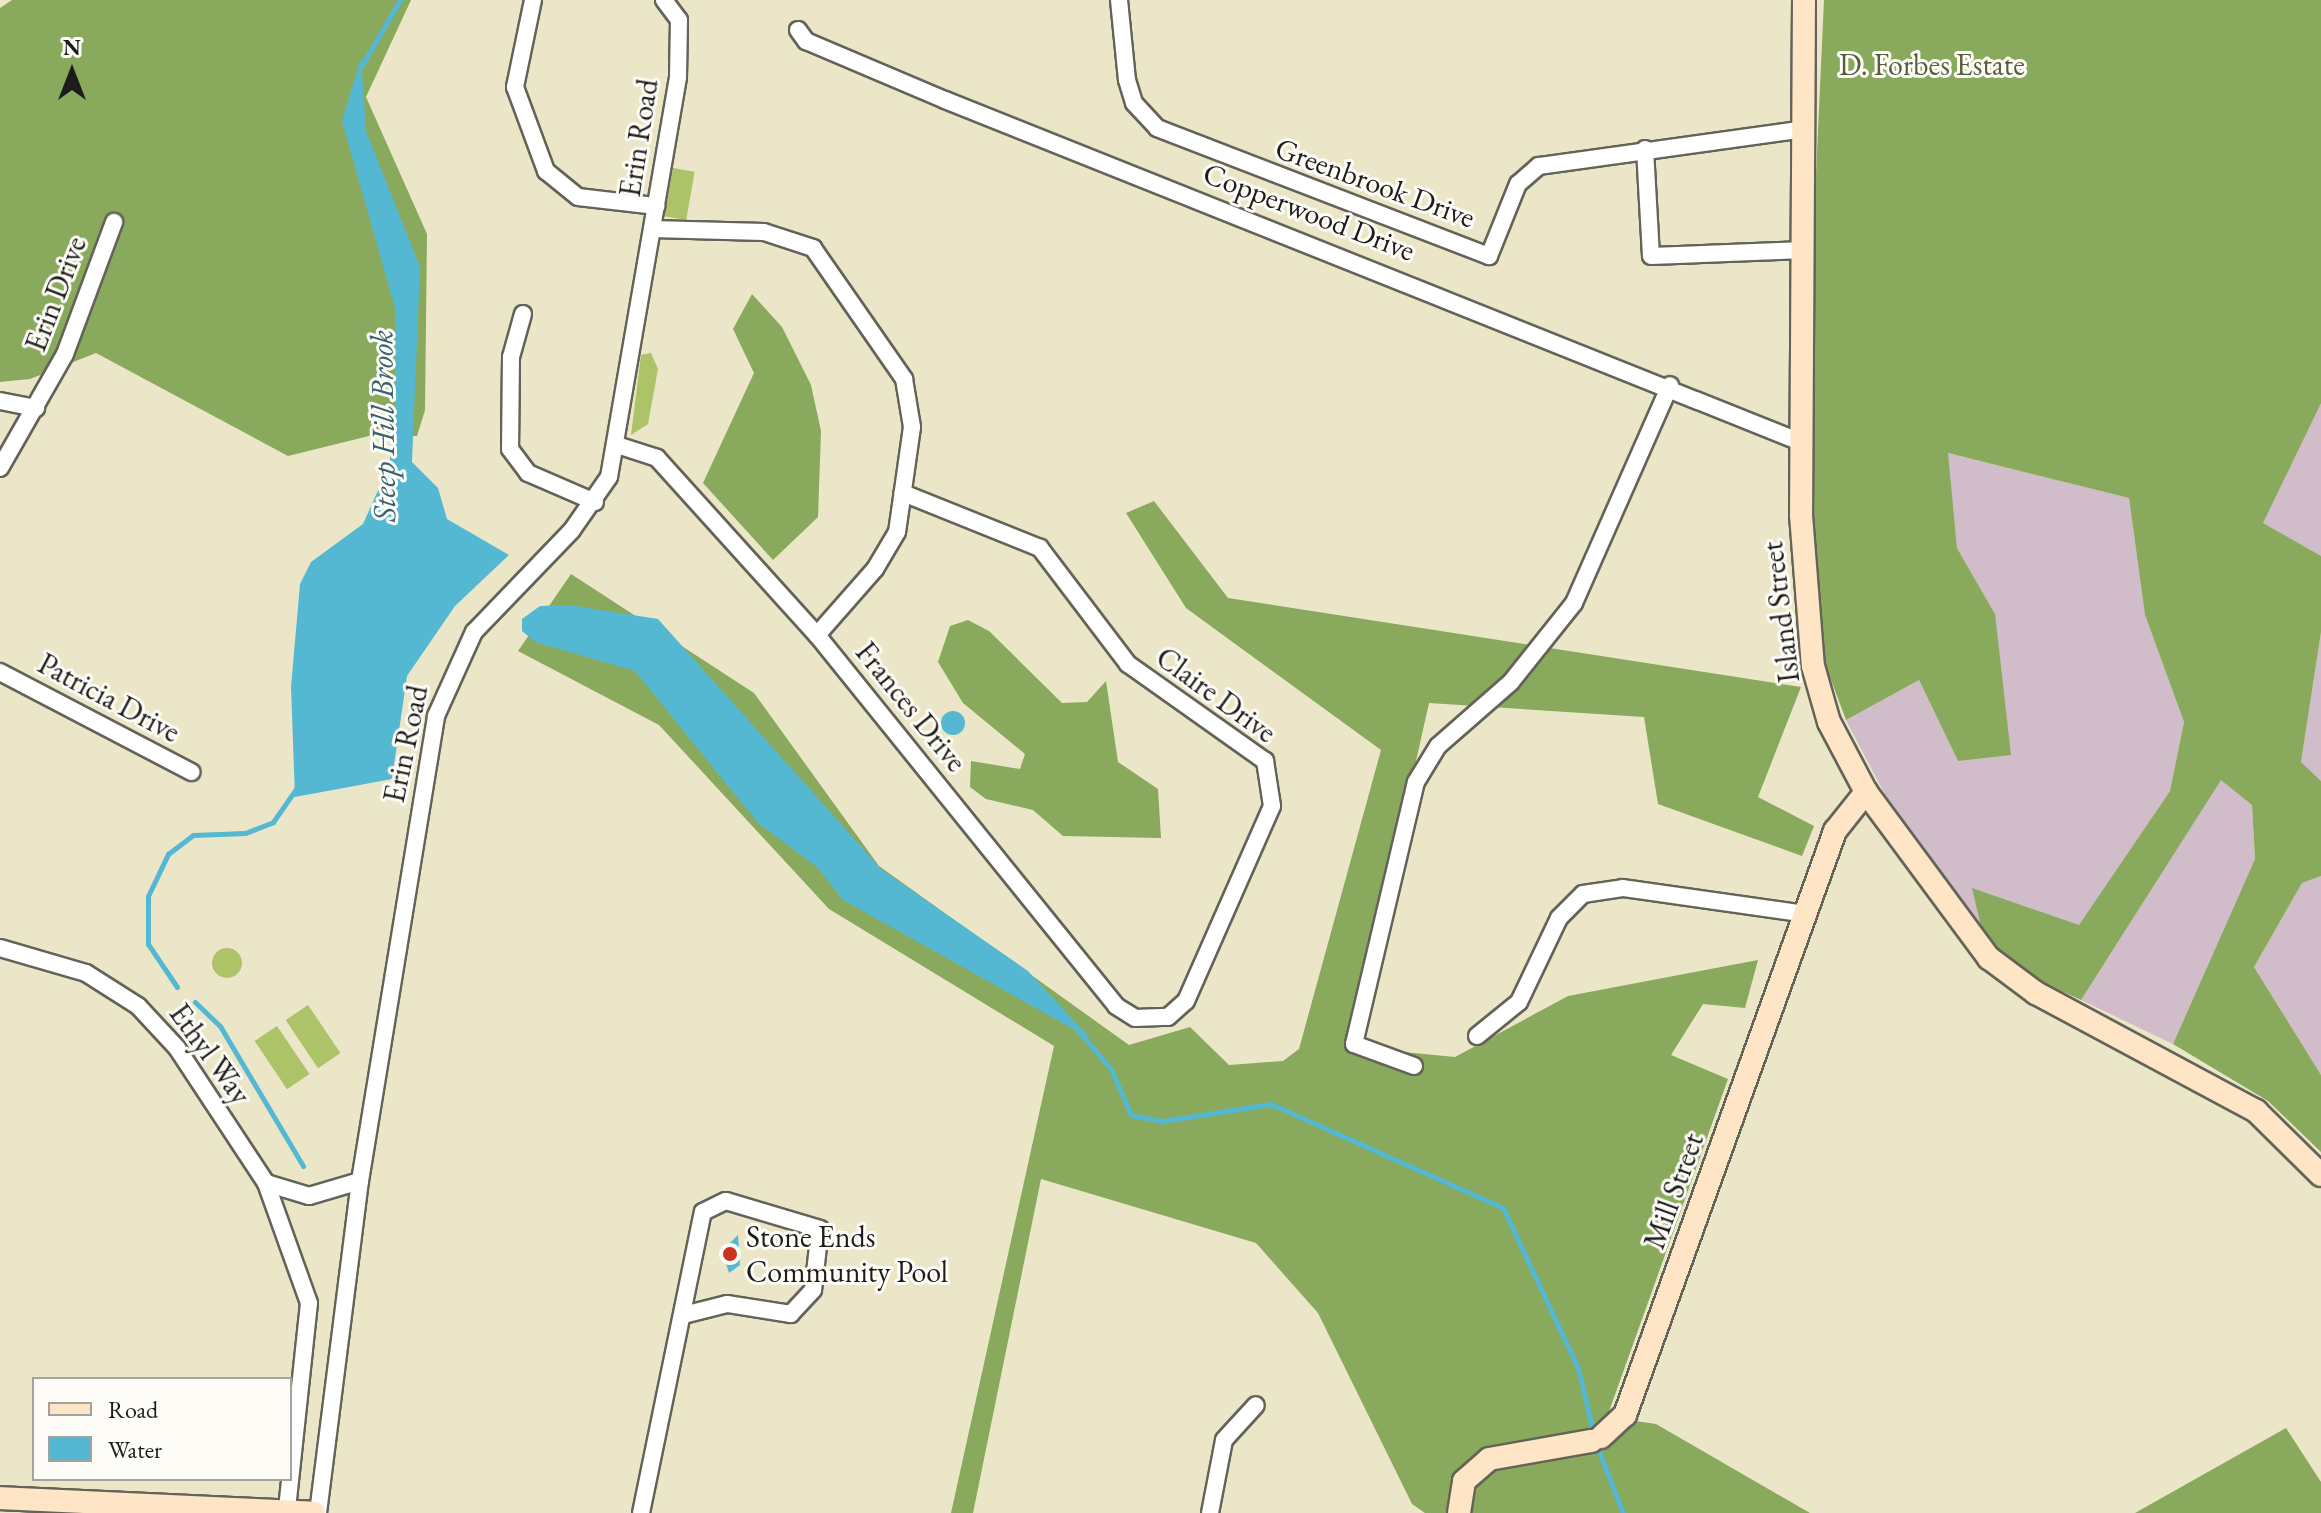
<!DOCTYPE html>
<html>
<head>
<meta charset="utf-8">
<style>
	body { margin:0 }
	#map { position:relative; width:2321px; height:1513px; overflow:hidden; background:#ebe6c8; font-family:"EB Garamond",serif }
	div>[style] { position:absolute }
	.industrial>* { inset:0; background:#d1bdca }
	.green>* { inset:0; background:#acc367; transform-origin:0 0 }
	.round { border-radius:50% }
	.forest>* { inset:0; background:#89a95c }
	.water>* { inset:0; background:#55b8d3 }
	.stream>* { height:5px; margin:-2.5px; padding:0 2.5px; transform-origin:2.5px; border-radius:2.5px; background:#55b8d3 }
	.roads { filter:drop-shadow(2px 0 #646358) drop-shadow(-2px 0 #646358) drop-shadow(0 2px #646358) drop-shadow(0 -2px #646358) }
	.street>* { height:16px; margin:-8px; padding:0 8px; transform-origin:8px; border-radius:8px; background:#fff }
	.secondary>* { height:22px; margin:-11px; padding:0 11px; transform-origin:11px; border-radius:11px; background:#fde5c5 }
	.dots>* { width:22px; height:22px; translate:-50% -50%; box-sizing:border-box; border:4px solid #fdfcf7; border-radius:50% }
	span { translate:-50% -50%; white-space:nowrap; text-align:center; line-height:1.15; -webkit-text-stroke:6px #fdfcf7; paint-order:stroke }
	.park-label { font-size:30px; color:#565f3a }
	.street-label { font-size:30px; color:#1c1c1c }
	.poi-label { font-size:30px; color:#1c1c1c }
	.left { translate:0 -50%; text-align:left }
	.water-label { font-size:32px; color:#36626e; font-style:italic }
	.legend { position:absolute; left:32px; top:1377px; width:260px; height:104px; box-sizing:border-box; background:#fdfcf7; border:2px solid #a3a29f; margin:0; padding:10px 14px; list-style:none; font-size:24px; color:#1c1c1c }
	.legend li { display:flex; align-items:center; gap:16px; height:40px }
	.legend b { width:40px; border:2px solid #a3a29f }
	.north { position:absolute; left:32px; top:32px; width:80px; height:80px; -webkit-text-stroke:6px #fdfcf7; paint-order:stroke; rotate:0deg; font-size:22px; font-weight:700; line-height:32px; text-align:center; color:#1c1c1c }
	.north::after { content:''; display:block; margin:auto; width:28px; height:36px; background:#1c1c1c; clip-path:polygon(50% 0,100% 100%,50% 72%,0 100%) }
</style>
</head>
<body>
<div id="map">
	<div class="industrial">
		<i style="clip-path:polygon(2317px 403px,2321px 403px,2321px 556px,2262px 523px)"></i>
		<i style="clip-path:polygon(1947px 453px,2129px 498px,2145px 615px,2184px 722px,2170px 791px,2079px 926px,1973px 889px,1983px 935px,1895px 814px,1846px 720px,1919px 680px,1958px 761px,1995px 614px,1957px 548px)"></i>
		<i style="clip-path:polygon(2321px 632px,2321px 781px,2301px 762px)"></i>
		<i style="clip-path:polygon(2221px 779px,2252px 805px,2255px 859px,2173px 1044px,2081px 1000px)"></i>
		<i style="clip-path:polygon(2321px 876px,2321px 1075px,2254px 967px,2302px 883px)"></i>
	</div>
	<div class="green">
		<i style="left:673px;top:168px;width:22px;height:49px;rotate:10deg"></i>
		<i style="clip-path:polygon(651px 353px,658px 369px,648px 424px,631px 435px,641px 355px)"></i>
		<i class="round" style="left:212px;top:948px;width:30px;height:30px"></i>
		<i style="left:308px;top:1005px;width:58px;height:27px;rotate:56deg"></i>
		<i style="left:277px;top:1026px;width:58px;height:27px;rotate:56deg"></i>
	</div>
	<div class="forest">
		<i style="clip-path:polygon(12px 0,411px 0,366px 97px,427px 234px,425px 410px,417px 436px,369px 436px,288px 456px,96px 353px,30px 379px,0 382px,0 8px)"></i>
		<i style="clip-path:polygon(1824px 0,2321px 0,2321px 403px,2263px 523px,2321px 556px,2321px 632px,2301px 762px,2321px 781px,2321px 876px,2302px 883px,2254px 967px,2321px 1075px,2321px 1152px,2268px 1101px,2173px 1044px,2255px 859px,2252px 805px,2221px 780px,2081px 1000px,2020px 972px,1983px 935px,1972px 888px,2079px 925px,2170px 791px,2184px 722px,2145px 615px,2129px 498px,1948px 453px,1957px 548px,1995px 614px,2011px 755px,1958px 761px,1919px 680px,1846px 720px,1797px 589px)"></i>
		<i style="clip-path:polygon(752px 294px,782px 327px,811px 385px,821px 431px,818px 517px,773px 560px,703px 483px,754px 373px,733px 329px)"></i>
		<i style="clip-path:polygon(1154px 501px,1228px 598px,1801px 687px,1758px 797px,1814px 826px,1802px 856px,1658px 804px,1644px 717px,1429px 703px,1352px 1047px,1455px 1057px,1568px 996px,1758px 960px,1745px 1008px,1703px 1004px,1671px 1055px,1728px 1079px,1607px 1417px,1656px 1424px,1810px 1513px,1425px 1513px,1412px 1504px,1318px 1313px,1256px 1243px,1041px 1179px,973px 1513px,951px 1513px,1054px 1046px,829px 909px,659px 725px,518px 651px,571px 574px,754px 693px,879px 866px,1129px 1045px,1190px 1027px,1229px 1065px,1283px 1061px,1299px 1049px,1381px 750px,1186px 608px,1126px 513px)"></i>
		<i style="clip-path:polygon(968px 620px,989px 631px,1062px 703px,1087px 702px,1106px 681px,1118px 762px,1158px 789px,1161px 838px,1063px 836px,1033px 810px,986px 799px,970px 787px,971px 761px,1020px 769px,1025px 754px,963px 703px,938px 662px,950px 626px)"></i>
		<i style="clip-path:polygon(2286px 1428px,2321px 1482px,2321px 1513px,2135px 1513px)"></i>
	</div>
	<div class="water">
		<i style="clip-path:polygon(361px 58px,366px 131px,420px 267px,412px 462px,438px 488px,447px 519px,509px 555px,455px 606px,407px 676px,392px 779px,295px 797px,291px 687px,300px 584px,311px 562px,363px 524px,389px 466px,395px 418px,395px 308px,342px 121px)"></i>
		<i style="clip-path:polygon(569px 605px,658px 619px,881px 869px,1028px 971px,1091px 1039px,843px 900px,817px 867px,758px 823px,635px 671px,535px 642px,522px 631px,522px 619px,540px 606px)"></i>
		<i class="round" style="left:941px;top:711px;width:24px;height:24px"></i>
		<i style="clip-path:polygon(738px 1235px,740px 1265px,729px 1273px,722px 1251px)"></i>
	</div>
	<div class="stream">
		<i style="left:359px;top:70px;width:81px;rotate:-59.6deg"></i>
		<i style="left:177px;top:987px;width:52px;rotate:-124deg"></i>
		<i style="left:148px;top:944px;width:48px;rotate:-90deg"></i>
		<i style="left:148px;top:896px;width:47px;rotate:-64.5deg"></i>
		<i style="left:168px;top:854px;width:31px;rotate:-37deg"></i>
		<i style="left:193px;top:835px;width:52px;rotate:-2.2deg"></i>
		<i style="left:245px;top:833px;width:30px;rotate:-21deg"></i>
		<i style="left:273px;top:822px;width:44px;rotate:-55.2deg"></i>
		<i style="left:195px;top:1002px;width:35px;rotate:44deg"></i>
		<i style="left:220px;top:1026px;width:163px;rotate:59.3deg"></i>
		<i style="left:1076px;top:1028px;width:54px;rotate:49.5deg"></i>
		<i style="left:1111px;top:1069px;width:50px;rotate:66.5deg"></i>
		<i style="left:1131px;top:1115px;width:32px;rotate:11deg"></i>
		<i style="left:1162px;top:1121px;width:110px;rotate:-8.9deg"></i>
		<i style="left:1271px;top:1104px;width:254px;rotate:24.1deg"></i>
		<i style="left:1503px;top:1208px;width:177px;rotate:64.9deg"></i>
		<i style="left:1578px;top:1368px;width:69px;rotate:76.6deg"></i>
		<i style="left:1596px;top:1444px;width:74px;rotate:68.6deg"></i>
	</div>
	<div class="roads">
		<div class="street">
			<i style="left:533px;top:0;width:89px;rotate:101.7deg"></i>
			<i style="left:515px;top:87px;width:90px;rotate:69.7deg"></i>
			<i style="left:546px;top:171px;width:41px;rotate:39.1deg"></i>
			<i style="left:578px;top:197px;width:79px;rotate:6.6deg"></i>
			<i style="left:1119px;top:0;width:80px;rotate:84.3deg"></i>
			<i style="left:1127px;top:80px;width:24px;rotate:73deg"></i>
			<i style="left:1134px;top:103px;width:34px;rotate:47deg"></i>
			<i style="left:1157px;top:128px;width:356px;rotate:21.1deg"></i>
			<i style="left:1489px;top:256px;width:78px;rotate:-68.1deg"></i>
			<i style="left:1518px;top:184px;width:28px;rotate:-41deg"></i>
			<i style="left:1539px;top:166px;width:269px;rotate:-7.9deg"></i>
			<i style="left:798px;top:30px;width:14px;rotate:54deg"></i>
			<i style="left:806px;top:41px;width:151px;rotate:23deg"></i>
			<i style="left:945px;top:100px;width:924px;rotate:21.79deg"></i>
			<i style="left:1645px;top:149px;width:107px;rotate:86.8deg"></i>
			<i style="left:1651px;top:256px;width:154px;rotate:-2.2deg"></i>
			<i style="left:652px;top:229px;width:112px;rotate:1.5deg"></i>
			<i style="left:764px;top:232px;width:52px;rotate:18.1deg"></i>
			<i style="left:813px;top:248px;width:160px;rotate:55.2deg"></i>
			<i style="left:904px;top:379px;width:49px;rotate:80.5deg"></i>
			<i style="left:912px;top:427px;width:106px;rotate:98.1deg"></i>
			<i style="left:897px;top:532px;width:43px;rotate:120.7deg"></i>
			<i style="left:875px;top:569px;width:88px;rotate:131.3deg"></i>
			<i style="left:523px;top:314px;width:45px;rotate:105.6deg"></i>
			<i style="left:511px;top:357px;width:92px;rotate:90.6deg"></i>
			<i style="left:510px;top:449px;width:30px;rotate:53deg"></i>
			<i style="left:528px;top:473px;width:73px;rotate:23.4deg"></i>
			<i style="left:0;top:401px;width:37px;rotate:11deg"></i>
			<i style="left:617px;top:445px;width:42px;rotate:18deg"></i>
			<i style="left:657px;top:458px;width:239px;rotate:47.9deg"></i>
			<i style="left:817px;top:635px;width:476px;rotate:51.1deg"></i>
			<i style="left:1116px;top:1006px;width:22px;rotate:32deg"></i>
			<i style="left:1135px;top:1018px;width:33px;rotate:-2deg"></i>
			<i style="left:1168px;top:1017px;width:24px;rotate:-42deg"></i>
			<i style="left:1186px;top:1001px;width:213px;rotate:-66.2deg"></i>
			<i style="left:1272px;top:806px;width:46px;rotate:-98.8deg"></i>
			<i style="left:1265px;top:761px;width:168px;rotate:-144.7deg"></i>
			<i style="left:1128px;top:664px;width:146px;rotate:-127.2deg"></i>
			<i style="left:1040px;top:548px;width:148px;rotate:-158.1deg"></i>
			<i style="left:0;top:468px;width:131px;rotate:-60.3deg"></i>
			<i style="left:65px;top:354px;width:141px;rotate:-69.6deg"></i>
			<i style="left:0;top:672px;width:216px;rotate:27.6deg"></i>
			<i style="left:0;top:948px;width:90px;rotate:16.2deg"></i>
			<i style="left:86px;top:973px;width:62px;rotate:32.4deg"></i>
			<i style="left:138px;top:1006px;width:57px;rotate:47.1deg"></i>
			<i style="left:177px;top:1048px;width:162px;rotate:56.6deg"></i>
			<i style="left:266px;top:1183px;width:45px;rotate:16.8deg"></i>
			<i style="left:309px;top:1196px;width:53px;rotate:-16.4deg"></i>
			<i style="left:1477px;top:1036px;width:54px;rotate:-39deg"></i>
			<i style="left:1519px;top:1002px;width:93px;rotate:-64.5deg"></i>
			<i style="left:1559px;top:918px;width:34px;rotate:-45deg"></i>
			<i style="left:1583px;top:894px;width:40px;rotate:-8.5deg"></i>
			<i style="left:1623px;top:888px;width:185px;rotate:8.1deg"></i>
			<i style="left:1414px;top:1066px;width:64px;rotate:-159.9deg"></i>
			<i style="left:1354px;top:1044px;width:269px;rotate:-76.7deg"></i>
			<i style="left:1416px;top:782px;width:42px;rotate:-58.6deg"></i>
			<i style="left:1438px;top:746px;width:97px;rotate:-41.2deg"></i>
			<i style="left:1511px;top:682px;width:101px;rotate:-51.4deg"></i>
			<i style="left:1574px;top:603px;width:238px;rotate:-66.2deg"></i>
			<i style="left:266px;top:1183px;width:127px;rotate:70.3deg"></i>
			<i style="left:309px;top:1303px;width:208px;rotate:96.1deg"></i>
			<i style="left:318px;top:1513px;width:335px;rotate:-82.8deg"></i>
			<i style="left:360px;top:1181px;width:471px;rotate:-80.7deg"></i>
			<i style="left:436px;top:716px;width:92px;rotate:-65.7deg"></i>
			<i style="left:474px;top:632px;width:141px;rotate:-46.1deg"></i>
			<i style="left:572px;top:530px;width:65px;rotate:-55.1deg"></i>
			<i style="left:609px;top:477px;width:406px;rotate:-80.2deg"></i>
			<i style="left:678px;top:77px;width:57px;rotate:-89deg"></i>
			<i style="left:679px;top:20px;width:25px;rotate:-127deg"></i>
			<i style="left:641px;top:1513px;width:307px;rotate:-78.4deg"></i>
			<i style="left:703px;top:1212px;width:25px;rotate:-26deg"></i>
			<i style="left:726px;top:1201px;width:98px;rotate:16.6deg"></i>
			<i style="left:820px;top:1229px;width:61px;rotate:96.5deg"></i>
			<i style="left:813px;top:1290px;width:33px;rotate:133deg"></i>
			<i style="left:791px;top:1314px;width:65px;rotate:-171.1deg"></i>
			<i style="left:727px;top:1304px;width:44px;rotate:165.7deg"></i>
			<i style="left:1210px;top:1513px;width:74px;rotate:-79.1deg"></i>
			<i style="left:1224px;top:1440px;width:47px;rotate:-47.6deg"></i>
		</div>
		<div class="secondary">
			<i style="left:1804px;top:0;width:515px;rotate:90.33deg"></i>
			<i style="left:1801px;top:515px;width:151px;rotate:85.5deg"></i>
			<i style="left:1813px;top:666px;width:58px;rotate:74.1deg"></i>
			<i style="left:1829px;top:722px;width:79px;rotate:62.1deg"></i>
			<i style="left:1866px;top:792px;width:207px;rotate:53.5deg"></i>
			<i style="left:1989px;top:958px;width:59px;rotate:36.7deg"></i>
			<i style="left:2036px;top:993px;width:250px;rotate:28.2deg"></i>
			<i style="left:2256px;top:1111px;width:91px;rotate:44.6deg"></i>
			<i style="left:1601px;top:1437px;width:33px;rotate:-43deg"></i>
			<i style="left:1625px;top:1415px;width:621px;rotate:-70.22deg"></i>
			<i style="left:1835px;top:831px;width:50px;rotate:-51.5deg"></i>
			<i style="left:0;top:1498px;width:314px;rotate:2.7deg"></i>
			<i style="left:1459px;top:1513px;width:32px;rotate:-81deg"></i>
			<i style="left:1464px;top:1481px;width:33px;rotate:-41deg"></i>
			<i style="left:1489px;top:1459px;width:104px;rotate:-10deg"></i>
		</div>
	</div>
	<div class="dots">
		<i style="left:730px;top:1254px;background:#c8321e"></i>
	</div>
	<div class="park-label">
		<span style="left:1932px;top:65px">D. Forbes Estate</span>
	</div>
	<div class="street-label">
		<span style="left:639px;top:138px;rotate:-81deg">Erin Road</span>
		<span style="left:1375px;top:183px;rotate:20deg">Greenbrook Drive</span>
		<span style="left:1309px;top:212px;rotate:21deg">Copperwood Drive</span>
		<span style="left:56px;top:294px;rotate:-69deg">Erin Drive</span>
		<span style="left:1781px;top:612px;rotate:-97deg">Island Street</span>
		<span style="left:1216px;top:695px;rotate:36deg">Claire Drive</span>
		<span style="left:109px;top:698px;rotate:28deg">Patricia Drive</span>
		<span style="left:911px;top:707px;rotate:51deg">Frances Drive</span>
		<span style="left:406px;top:744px;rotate:-78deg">Erin Road</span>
		<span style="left:210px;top:1054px;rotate:54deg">Ethyl Way</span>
		<span style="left:1674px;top:1191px;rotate:-70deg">Mill Street</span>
	</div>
	<div class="poi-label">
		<span class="left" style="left:746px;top:1254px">Stone Ends<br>Community Pool</span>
	</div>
	<div class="water-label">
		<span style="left:383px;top:426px;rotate:-91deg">Steep Hill Brook</span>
	</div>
	<ul class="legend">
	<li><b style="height:10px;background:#fde5c5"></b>Road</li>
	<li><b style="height:22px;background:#55b8d3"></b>Water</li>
	</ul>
	<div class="north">N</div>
</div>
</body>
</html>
